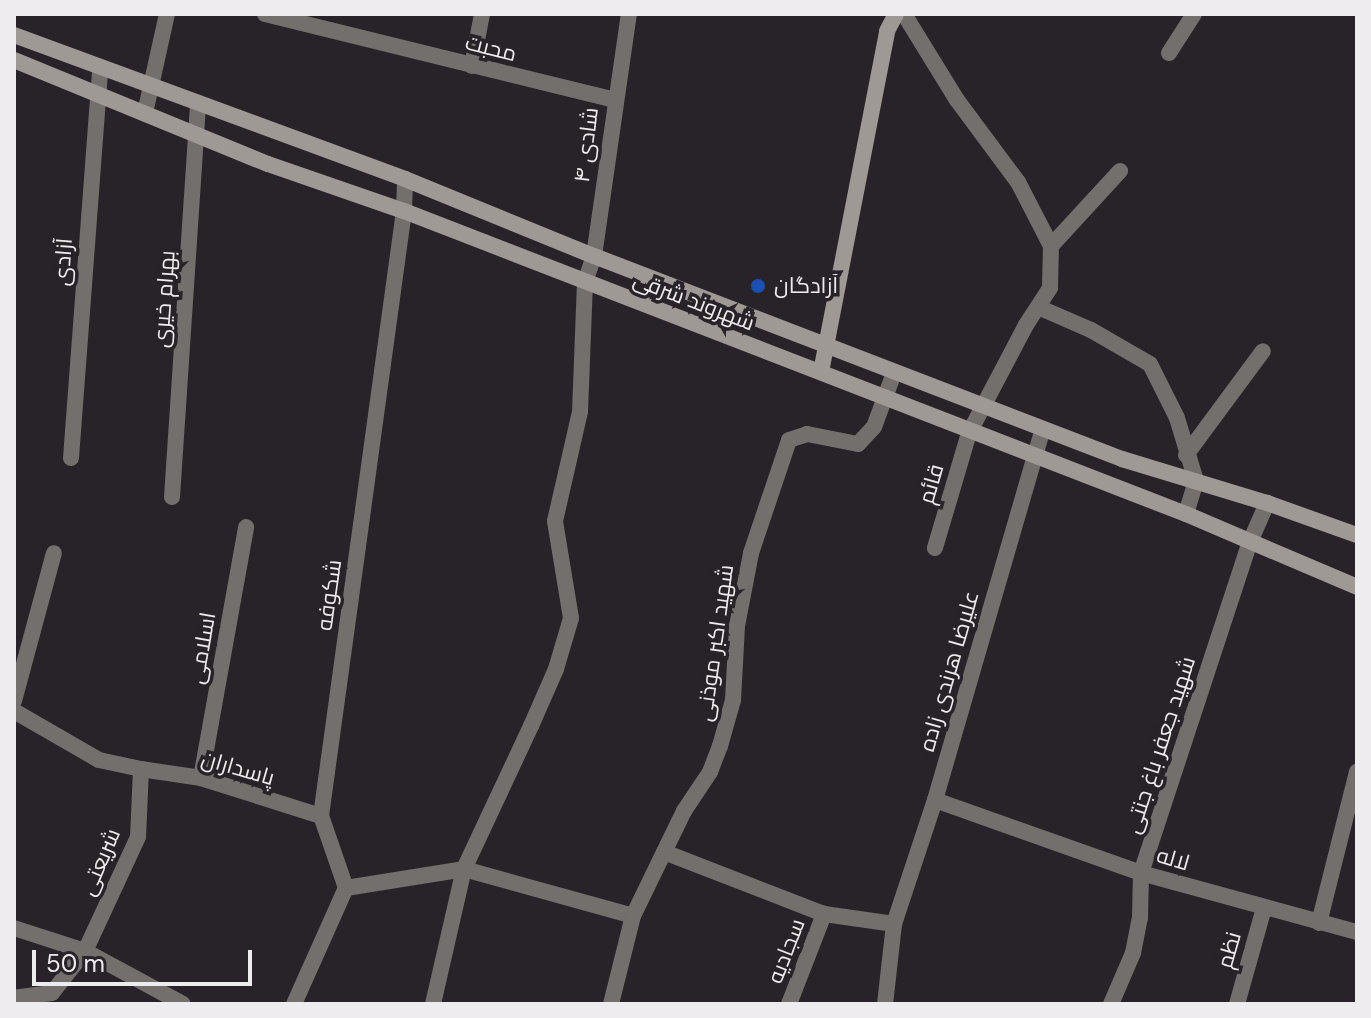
<!DOCTYPE html>
<html>
<head>
<meta charset="utf-8">
<style>
	body { margin:0 }
	#map { position:relative; width:1371px; height:1018px; overflow:hidden; background:#282328; font-family:"DM Sans",Cairo,sans-serif }
	div>[style] { position:absolute }
	.street>* { height:16px; margin:-8px; padding:0 8px; transform-origin:8px; border-radius:8px; background:#726f6d }
	.secondary>* { height:16px; margin:-8px; padding:0 8px; transform-origin:8px; border-radius:8px; background:#9e9995 }
	.dots>* { width:22px; height:22px; translate:-50% -50%; box-sizing:border-box; border:4px solid #282328; border-radius:50% }
	span { translate:-50% -50%; white-space:nowrap; text-align:center; line-height:1.15; -webkit-text-stroke:7px #282328; paint-order:stroke }
	.street-label { font-size:22px; color:#efecef }
	.poi-label { font-size:22px; color:#efecef }
	.left { translate:0 -50%; text-align:left }
	.frame { position:absolute; inset:0; border:16px solid #efecef; pointer-events:none }
	.scale { position:absolute; left:32px; top:950px; width:220px; height:36px; box-sizing:border-box; border:4px solid #efecef; border-top:0; padding-left:10px; font-size:24px; line-height:28px; white-space:nowrap; color:#efecef; -webkit-text-stroke:6px #282328; paint-order:stroke }
</style>
</head>
<body>
<div id="map">
	<div class="street">
		<i style="left:265px;top:14px;width:359px;rotate:13.8deg"></i>
		<i style="left:904px;top:14px;width:101px;rotate:58.4deg"></i>
		<i style="left:957px;top:100px;width:102px;rotate:53.4deg"></i>
		<i style="left:1018px;top:182px;width:72px;rotate:62.7deg"></i>
		<i style="left:1051px;top:246px;width:42px;rotate:91.4deg"></i>
		<i style="left:1050px;top:288px;width:44px;rotate:123deg"></i>
		<i style="left:1026px;top:325px;width:122px;rotate:117.8deg"></i>
		<i style="left:969px;top:433px;width:120px;rotate:106.5deg"></i>
		<i style="left:1169px;top:53px;width:46px;rotate:-57.3deg"></i>
		<i style="left:472px;top:66px;width:53px;rotate:-79.1deg"></i>
		<i style="left:145px;top:113px;width:101px;rotate:-77.5deg"></i>
		<i style="left:1051px;top:246px;width:102px;rotate:-47.4deg"></i>
		<i style="left:1038px;top:307px;width:58px;rotate:23.5deg"></i>
		<i style="left:1091px;top:330px;width:68px;rotate:30deg"></i>
		<i style="left:1150px;top:364px;width:60px;rotate:63.4deg"></i>
		<i style="left:1177px;top:418px;width:66px;rotate:73.2deg"></i>
		<i style="left:1196px;top:481px;width:34px;rotate:107deg"></i>
		<i style="left:1186px;top:455px;width:129px;rotate:-53.5deg"></i>
		<i style="left:71px;top:458px;width:391px;rotate:-85.7deg"></i>
		<i style="left:172px;top:497px;width:394px;rotate:-86.2deg"></i>
		<i style="left:14px;top:701px;width:153px;rotate:-74.9deg"></i>
		<i style="left:14px;top:711px;width:98px;rotate:30deg"></i>
		<i style="left:99px;top:760px;width:43px;rotate:12.1deg"></i>
		<i style="left:141px;top:769px;width:68px;rotate:92.5deg"></i>
		<i style="left:138px;top:837px;width:126px;rotate:114.9deg"></i>
		<i style="left:85px;top:951px;width:111px;rotate:28.4deg"></i>
		<i style="left:141px;top:769px;width:61px;rotate:8.5deg"></i>
		<i style="left:201px;top:778px;width:126px;rotate:17.6deg"></i>
		<i style="left:201px;top:778px;width:255px;rotate:-79.8deg"></i>
		<i style="left:935px;top:800px;width:219px;rotate:19.5deg"></i>
		<i style="left:1141px;top:873px;width:224px;rotate:15.3deg"></i>
		<i style="left:664px;top:852px;width:172px;rotate:21.2deg"></i>
		<i style="left:824px;top:914px;width:71px;rotate:8.1deg"></i>
		<i style="left:894px;top:924px;width:81px;rotate:96.4deg"></i>
		<i style="left:346px;top:888px;width:120px;rotate:-9.1deg"></i>
		<i style="left:464px;top:869px;width:175px;rotate:15.5deg"></i>
		<i style="left:1319px;top:923px;width:156px;rotate:-75.9deg"></i>
		<i style="left:894px;top:924px;width:131px;rotate:-71.7deg"></i>
		<i style="left:935px;top:800px;width:386px;rotate:-73.8deg"></i>
		<i style="left:14px;top:928px;width:75px;rotate:17.9deg"></i>
		<i style="left:85px;top:951px;width:53px;rotate:128.2deg"></i>
		<i style="left:52px;top:993px;width:38px;rotate:173deg"></i>
		<i style="left:294px;top:1004px;width:127px;rotate:-65.9deg"></i>
		<i style="left:346px;top:888px;width:76px;rotate:-109.1deg"></i>
		<i style="left:321px;top:816px;width:611px;rotate:-82.19deg"></i>
		<i style="left:404px;top:211px;width:32px;rotate:-88deg"></i>
		<i style="left:433px;top:1004px;width:139px;rotate:-77.1deg"></i>
		<i style="left:464px;top:869px;width:158px;rotate:-64.9deg"></i>
		<i style="left:531px;top:726px;width:62px;rotate:-66.3deg"></i>
		<i style="left:556px;top:669px;width:53px;rotate:-73.6deg"></i>
		<i style="left:571px;top:618px;width:98px;rotate:-99.4deg"></i>
		<i style="left:555px;top:521px;width:112px;rotate:-77.1deg"></i>
		<i style="left:580px;top:412px;width:130px;rotate:-87.8deg"></i>
		<i style="left:585px;top:282px;width:28px;rotate:-71deg"></i>
		<i style="left:594px;top:256px;width:245px;rotate:-81.8deg"></i>
		<i style="left:611px;top:1004px;width:91px;rotate:-76deg"></i>
		<i style="left:633px;top:916px;width:117px;rotate:-64.1deg"></i>
		<i style="left:684px;top:811px;width:47px;rotate:-56.3deg"></i>
		<i style="left:710px;top:772px;width:28px;rotate:-69deg"></i>
		<i style="left:720px;top:746px;width:48px;rotate:-74.2deg"></i>
		<i style="left:733px;top:700px;width:74px;rotate:-86.9deg"></i>
		<i style="left:737px;top:626px;width:74px;rotate:-79.1deg"></i>
		<i style="left:751px;top:553px;width:119px;rotate:-71.4deg"></i>
		<i style="left:789px;top:440px;width:19px;rotate:-18deg"></i>
		<i style="left:807px;top:434px;width:52px;rotate:11.1deg"></i>
		<i style="left:858px;top:444px;width:23px;rotate:-47deg"></i>
		<i style="left:874px;top:427px;width:58px;rotate:-69.7deg"></i>
		<i style="left:789px;top:1004px;width:97px;rotate:-68.7deg"></i>
		<i style="left:1111px;top:1004px;width:56px;rotate:-66.7deg"></i>
		<i style="left:1133px;top:953px;width:36px;rotate:-79deg"></i>
		<i style="left:1140px;top:918px;width:45px;rotate:-88.7deg"></i>
		<i style="left:1141px;top:873px;width:348px;rotate:-71.8deg"></i>
		<i style="left:1250px;top:542px;width:43px;rotate:-66.4deg"></i>
		<i style="left:1237px;top:1004px;width:100px;rotate:-74.3deg"></i>
	</div>
	<div class="secondary">
		<i style="left:14px;top:35px;width:417px;rotate:20.2deg"></i>
		<i style="left:405px;top:179px;width:204px;rotate:22.2deg"></i>
		<i style="left:594px;top:256px;width:566px;rotate:21.03deg"></i>
		<i style="left:1122px;top:459px;width:152px;rotate:16.9deg"></i>
		<i style="left:1267px;top:503px;width:96px;rotate:19.6deg"></i>
		<i style="left:14px;top:60px;width:274px;rotate:22.3deg"></i>
		<i style="left:268px;top:164px;width:144px;rotate:19.1deg"></i>
		<i style="left:404px;top:211px;width:839px;rotate:21.18deg"></i>
		<i style="left:1186px;top:514px;width:186px;rotate:23.1deg"></i>
		<i style="left:821px;top:372px;width:347px;rotate:-79deg"></i>
		<i style="left:887px;top:31px;width:19px;rotate:-62deg"></i>
	</div>
	<div class="dots">
		<i style="left:758px;top:286px;background:#1a4fb4"></i>
	</div>
	<div class="street-label">
		<span style="left:491px;top:48px;rotate:14deg">محبت</span>
		<span style="left:586px;top:145px;rotate:-83deg">شادی ۴</span>
		<span style="left:63px;top:262px;rotate:-86deg">آزادی</span>
		<span style="left:164px;top:299px;rotate:-86deg">بهرام خیری</span>
		<span style="left:694px;top:301px;rotate:21deg">شهروند شرقی</span>
		<span style="left:931px;top:484px;rotate:-74deg">قائم</span>
		<span style="left:329px;top:595px;rotate:-82deg">شکوفه</span>
		<span style="left:715px;top:643px;rotate:-82deg">شهید اکبر موذنی</span>
		<span style="left:202px;top:648px;rotate:-80deg">اسلامی</span>
		<span style="left:949px;top:671px;rotate:-74deg">علیرضا هرندی زاده</span>
		<span style="left:1160px;top:745px;rotate:-72deg">شهید جعفر باغ جنتی</span>
		<span style="left:238px;top:768px;rotate:16deg">پاسداران</span>
		<span style="left:1173px;top:859px;rotate:16deg">لاله</span>
		<span style="left:100px;top:862px;rotate:-67deg">شریعتی</span>
		<span style="left:1229px;top:950px;rotate:-74deg">نظم</span>
		<span style="left:786px;top:951px;rotate:-69deg">سجادیه</span>
	</div>
	<div class="poi-label">
		<span class="left" style="left:774px;top:286px">آزادگان</span>
	</div>
	<div class="frame"></div>
	<div class="scale">50 m</div>
</div>
</body>
</html>
